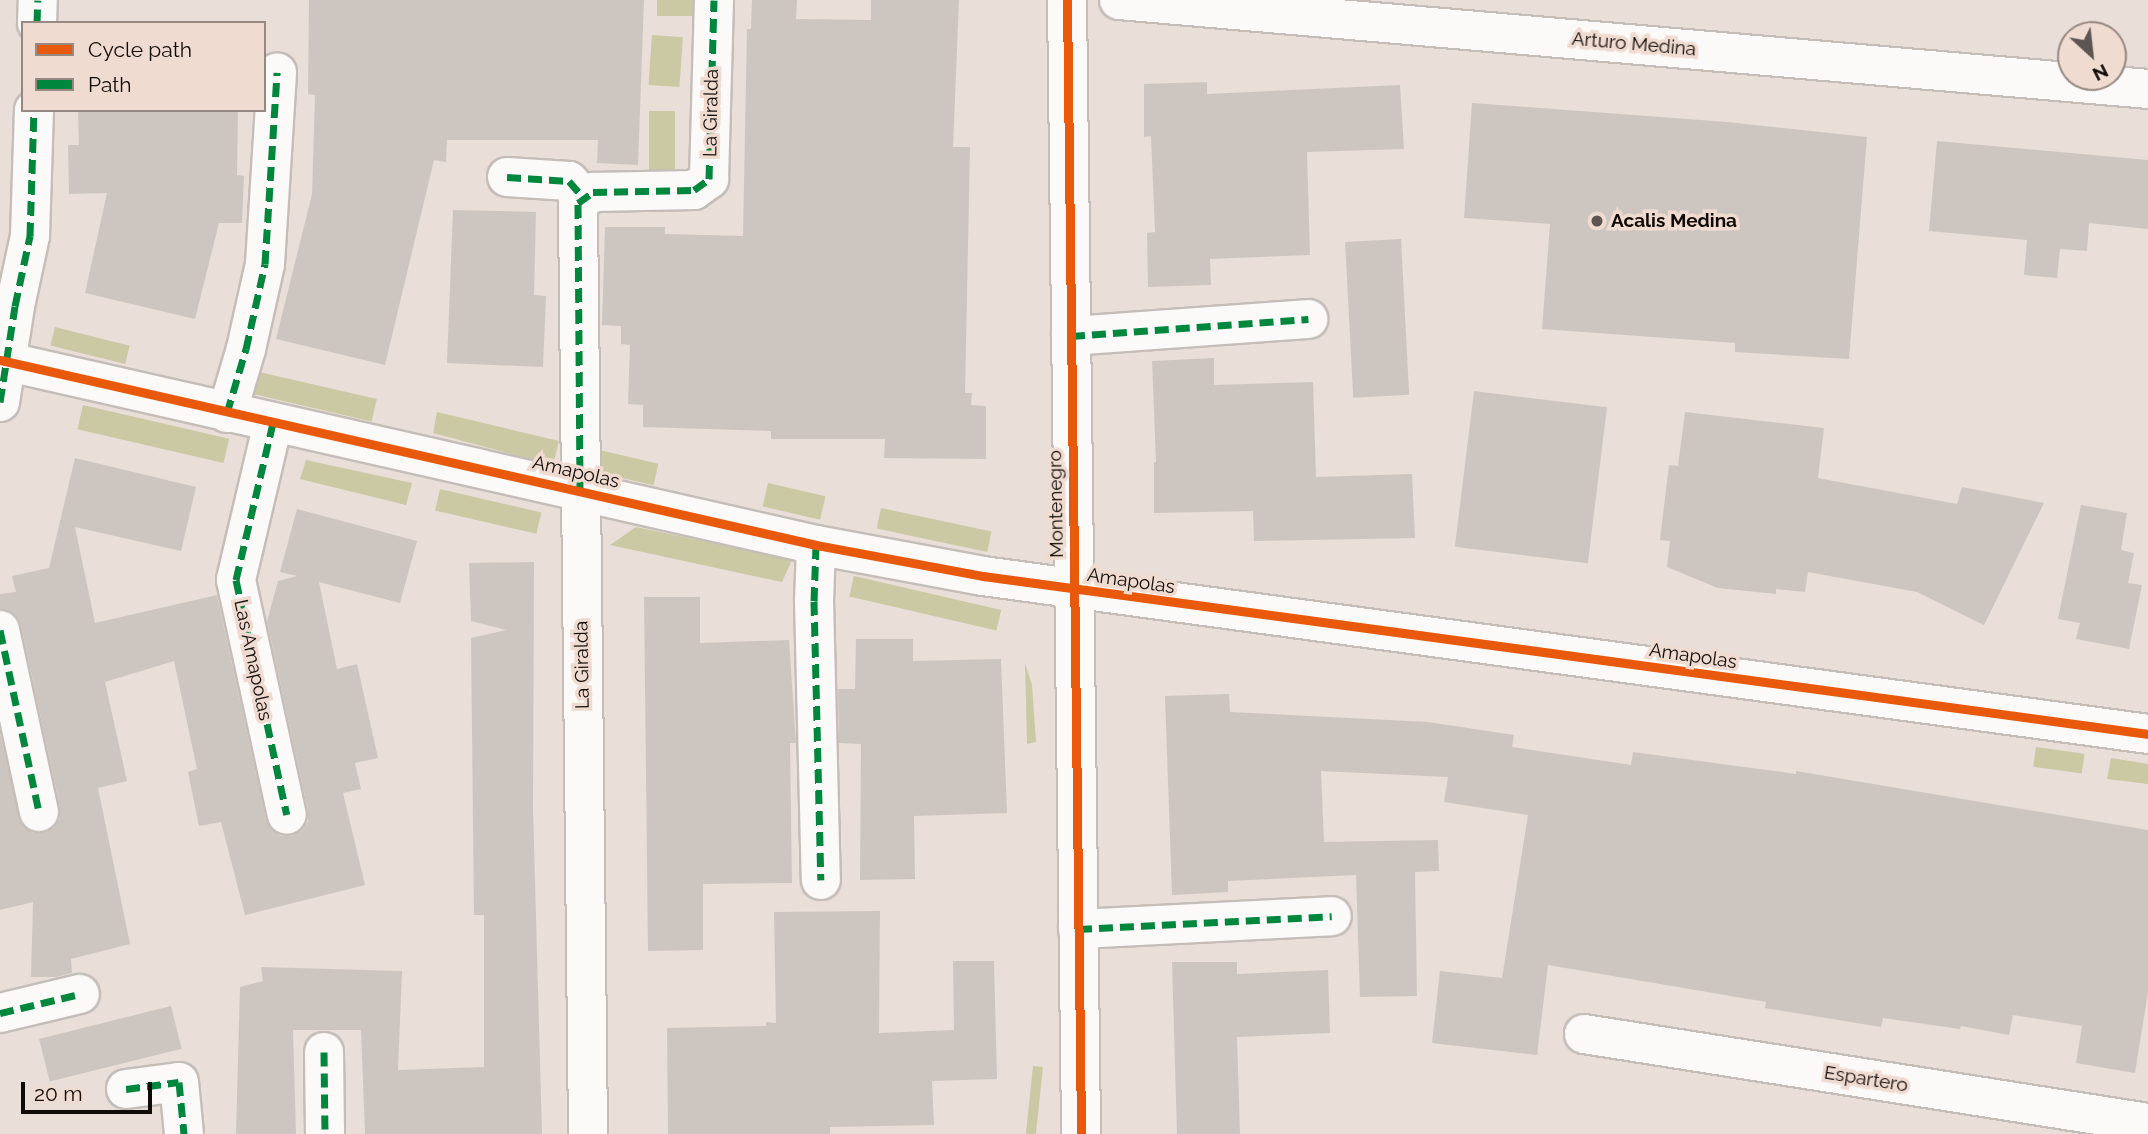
<!DOCTYPE html>
<html>
<head>
<meta charset="utf-8">
<style>
	body { margin:0 }
	#map { position:relative; width:2148px; height:1134px; overflow:hidden; background:#e9ded8; font-family:Raleway,sans-serif }
	div>[style] { position:absolute }
	.green>* { inset:0; background:#cac9a4; transform-origin:0 0 }
	.building>* { inset:0; background:#cdc6c0; transform-origin:0 0 }
	.roads { filter:drop-shadow(2px 0 #c5bdb8) drop-shadow(-2px 0 #c5bdb8) drop-shadow(0 2px #c5bdb8) drop-shadow(0 -2px #c5bdb8) }
	.minor>* { height:38px; margin:-19px; padding:0 19px; transform-origin:19px; border-radius:19px; background:#fcfaf9 }
	.quiet>* { height:7px; margin-top:-3.5px; transform-origin:0; background:repeating-linear-gradient(90deg,#00873e 0 14px,transparent 0 21px) }
	.cycleway>* { height:9px; margin:-4.5px; padding:0 4.5px; transform-origin:4.5px; border-radius:4.5px; background:#e8590c }
	.dots>* { width:19px; height:19px; translate:-50% -50%; box-sizing:border-box; border:4px solid #f0dbd1; border-radius:50% }
	span { translate:-50% -50%; white-space:nowrap; text-align:center; line-height:1.15; -webkit-text-stroke:7px #f0dbd1; paint-order:stroke }
	.street-label { font-size:19px; color:#110b08 }
	.poi-label { font-size:19px; color:#110b08; font-weight:700 }
	.left { translate:0 -50%; text-align:left }
	.legend { position:absolute; left:21px; top:21px; width:245px; height:91px; box-sizing:border-box; background:#f0dbd1; border:2px solid #978881; margin:0; padding:9px 12px; list-style:none; font-size:21px; color:#110b08 }
	.legend li { display:flex; align-items:center; gap:14px; height:35px }
	.legend b { width:35px; border:2px solid #978881 }
	.north { position:absolute; left:2057px; top:21px; width:70px; height:70px; box-sizing:border-box; background:#f0dbd1; border:2px solid #978881; border-radius:50%; rotate:153deg; font-size:19px; font-weight:700; line-height:28px; text-align:center; color:#110b08 }
	.north::after { content:''; display:block; margin:auto; width:24px; height:32px; background:#5d5551; clip-path:polygon(50% 0,100% 100%,50% 72%,0 100%) }
	.scale { position:absolute; left:21px; top:1082px; width:131px; height:32px; box-sizing:border-box; border:4px solid #110b08; border-top:0; padding-left:9px; font-size:21px; line-height:24px; white-space:nowrap; color:#110b08; -webkit-text-stroke:5px #f0dbd1; paint-order:stroke }
</style>
</head>
<body>
<div id="map">
	<div class="green">
		<i style="left:657px;top:0;width:42px;height:16px"></i>
		<i style="left:652px;top:35px;width:31px;height:50px;rotate:4deg"></i>
		<i style="left:649px;top:111px;width:26px;height:60px"></i>
		<i style="left:55px;top:327px;width:77px;height:19px;rotate:14deg"></i>
		<i style="left:255px;top:371px;width:125px;height:23px;rotate:13deg"></i>
		<i style="left:83px;top:405px;width:150px;height:25px;rotate:13deg"></i>
		<i style="clip-path:polygon(437px 412px,559px 441px,553px 465px,433px 433px)"></i>
		<i style="left:599px;top:450px;width:61px;height:22px;rotate:13deg"></i>
		<i style="clip-path:polygon(306px 460px,412px 483px,406px 505px,300px 479px)"></i>
		<i style="left:768px;top:483px;width:59px;height:24px;rotate:13deg"></i>
		<i style="left:440px;top:489px;width:104px;height:22px;rotate:13deg"></i>
		<i style="left:881px;top:508px;width:113px;height:21px;rotate:12deg"></i>
		<i style="clip-path:polygon(636px 527px,792px 560px,782px 582px,610px 545px)"></i>
		<i style="left:854px;top:576px;width:151px;height:21px;rotate:13deg"></i>
		<i style="clip-path:polygon(1025px 663px,1032px 685px,1036px 742px,1027px 744px)"></i>
		<i style="left:2036px;top:747px;width:49px;height:20px;rotate:8deg"></i>
		<i style="clip-path:polygon(2111px 758px,2148px 764px,2148px 784px,2107px 779px)"></i>
		<i style="left:1033px;top:1066px;width:10px;height:68px;rotate:6deg"></i>
	</div>
	<div class="building">
		<i style="clip-path:polygon(309px 0,644px 0,638px 165px,597px 163px,598px 140px,447px 140px,446px 162px,434px 160px,385px 365px,276px 339px,312px 194px,315px 95px,308px 94px)"></i>
		<i style="clip-path:polygon(752px 0,797px 0,796px 19px,871px 20px,871px 0,959px 0,953px 147px,970px 147px,965px 393px,972px 393px,971px 405px,986px 406px,986px 459px,884px 458px,885px 439px,771px 439px,771px 431px,643px 427px,643px 405px,628px 404px,630px 345px,621px 344px,621px 326px,602px 325px,605px 227px,665px 227px,665px 234px,743px 236px,747px 29px,751px 29px)"></i>
		<i style="clip-path:polygon(1207px 82px,1207px 94px,1400px 85px,1404px 149px,1307px 152px,1310px 255px,1210px 259px,1211px 285px,1148px 287px,1147px 233px,1155px 232px,1151px 136px,1144px 137px,1144px 84px)"></i>
		<i style="clip-path:polygon(1472px 103px,1727px 122px,1867px 137px,1849px 359px,1735px 352px,1735px 343px,1542px 329px,1550px 224px,1464px 218px)"></i>
		<i style="clip-path:polygon(78px 110px,238px 110px,237px 175px,244px 176px,242px 223px,219px 223px,195px 319px,85px 293px,107px 193px,69px 194px,68px 145px,79px 145px)"></i>
		<i style="clip-path:polygon(1937px 141px,2148px 160px,2148px 229px,2089px 223px,2087px 251px,2060px 249px,2057px 278px,2024px 275px,2027px 240px,1929px 231px)"></i>
		<i style="clip-path:polygon(453px 210px,536px 212px,534px 295px,546px 296px,543px 367px,447px 363px)"></i>
		<i style="left:1401px;top:239px;width:156px;height:56px;rotate:87deg"></i>
		<i style="clip-path:polygon(1214px 358px,1214px 385px,1313px 382px,1316px 477px,1412px 474px,1415px 538px,1254px 541px,1253px 511px,1154px 513px,1154px 462px,1156px 462px,1152px 361px)"></i>
		<i style="left:1474px;top:391px;width:134px;height:157px;rotate:7deg"></i>
		<i style="clip-path:polygon(1685px 412px,1824px 428px,1818px 478px,1957px 504px,1962px 487px,2044px 503px,1984px 625px,1917px 592px,1808px 572px,1805px 592px,1776px 589px,1776px 594px,1718px 588px,1667px 567px,1670px 541px,1660px 540px,1669px 465px,1678px 466px)"></i>
		<i style="clip-path:polygon(75px 458px,196px 487px,181px 551px,75px 527px,95px 623px,217px 595px,266px 820px,271px 830px,281px 836px,292px 836px,302px 831px,308px 822px,308px 811px,267px 621px,278px 581px,297px 576px,280px 572px,297px 509px,417px 541px,400px 603px,319px 582px,337px 669px,357px 664px,378px 758px,355px 763px,361px 789px,343px 793px,365px 885px,245px 915px,221px 822px,199px 826px,188px 772px,197px 769px,174px 661px,105px 682px,127px 781px,98px 788px,130px 944px,71px 959px,72px 973px,56px 977px,31px 977px,33px 902px,0 910px,0 734px,22px 826px,33px 833px,44px 833px,54px 828px,60px 819px,60px 807px,21px 625px,16px 615px,0 609px,0 594px,16px 592px,12px 576px,49px 568px)"></i>
		<i style="clip-path:polygon(2081px 505px,2127px 513px,2121px 550px,2134px 553px,2128px 583px,2142px 585px,2129px 649px,2076px 639px,2080px 623px,2058px 619px)"></i>
		<i style="clip-path:polygon(534px 562px,533px 809px,542px 1134px,365px 1134px,361px 1030px,293px 1030px,296px 1134px,236px 1134px,240px 987px,263px 981px,261px 967px,402px 971px,398px 1070px,484px 1067px,484px 915px,474px 915px,471px 638px,506px 630px,471px 621px,469px 563px)"></i>
		<i style="clip-path:polygon(644px 597px,700px 597px,700px 643px,789px 640px,796px 743px,790px 743px,792px 883px,703px 884px,703px 950px,648px 951px)"></i>
		<i style="clip-path:polygon(856px 639px,913px 639px,913px 661px,1001px 659px,1007px 813px,914px 816px,915px 879px,860px 880px,861px 744px,839px 743px,838px 689px,855px 689px)"></i>
		<i style="clip-path:polygon(1229px 694px,1230px 712px,1428px 722px,1514px 735px,1512px 747px,1631px 765px,1633px 752px,1796px 774px,1796px 771px,2148px 830px,2148px 992px,2135px 1073px,2076px 1063px,2082px 1026px,2013px 1015px,2009px 1035px,1961px 1026px,1960px 1029px,1883px 1018px,1881px 1027px,1765px 1008px,1766px 1002px,1548px 965px,1537px 1055px,1432px 1043px,1440px 971px,1502px 978px,1528px 815px,1444px 802px,1448px 777px,1321px 771px,1324px 842px,1438px 840px,1439px 871px,1415px 872px,1417px 996px,1360px 997px,1356px 875px,1228px 881px,1228px 892px,1172px 895px,1165px 696px)"></i>
		<i style="clip-path:polygon(880px 911px,879px 1033px,954px 1030px,953px 961px,994px 961px,997px 1079px,932px 1081px,934px 1125px,830px 1127px,830px 1134px,668px 1134px,667px 1028px,766px 1026px,766px 1022px,776px 1023px,774px 912px)"></i>
		<i style="clip-path:polygon(1172px 962px,1237px 962px,1237px 974px,1328px 970px,1330px 1033px,1237px 1037px,1240px 1134px,1177px 1134px)"></i>
		<i style="left:171px;top:1006px;width:44px;height:136px;rotate:76deg"></i>
	</div>
	<div class="roads">
		<div class="minor">
			<i style="left:1067px;top:0;width:1134px;rotate:89.29deg"></i>
			<i style="left:1119px;top:0;width:1033px;rotate:4.94deg"></i>
			<i style="left:37px;top:23px;width:23px;rotate:-88deg"></i>
			<i style="left:507px;top:177px;width:62px;rotate:3.7deg"></i>
			<i style="left:569px;top:181px;width:23px;rotate:49deg"></i>
			<i style="left:1071px;top:336px;width:238px;rotate:-4.1deg"></i>
			<i style="left:0;top:360px;width:837px;rotate:12.77deg"></i>
			<i style="left:816px;top:545px;width:170px;rotate:10.5deg"></i>
			<i style="left:983px;top:576px;width:1176px;rotate:7.72deg"></i>
			<i style="left:0;top:402px;width:97px;rotate:-81.1deg"></i>
			<i style="left:15px;top:306px;width:72px;rotate:-77.9deg"></i>
			<i style="left:30px;top:236px;width:126px;rotate:-88.2deg"></i>
			<i style="left:227px;top:413px;width:67px;rotate:-73.5deg"></i>
			<i style="left:246px;top:349px;width:87px;rotate:-77.4deg"></i>
			<i style="left:265px;top:264px;width:192px;rotate:-86.4deg"></i>
			<i style="left:273px;top:423px;width:161px;rotate:103.3deg"></i>
			<i style="left:236px;top:580px;width:240px;rotate:77.8deg"></i>
			<i style="left:816px;top:545px;width:56px;rotate:92deg"></i>
			<i style="left:814px;top:601px;width:279px;rotate:88.6deg"></i>
			<i style="left:0;top:630px;width:186px;rotate:77.9deg"></i>
			<i style="left:1078px;top:929px;width:254px;rotate:-2.9deg"></i>
			<i style="left:0;top:1013px;width:82px;rotate:-13.4deg"></i>
			<i style="left:1584px;top:1034px;width:571px;rotate:8.97deg"></i>
			<i style="left:324px;top:1052px;width:82px;rotate:89.3deg"></i>
			<i style="left:126px;top:1089px;width:53px;rotate:-7.5deg"></i>
			<i style="left:179px;top:1082px;width:52px;rotate:84.5deg"></i>
			<i style="left:588px;top:1134px;width:931px;rotate:-90.62deg"></i>
			<i style="left:578px;top:203px;width:19px;rotate:-36deg"></i>
			<i style="left:593px;top:192px;width:101px;rotate:-1.1deg"></i>
			<i style="left:694px;top:190px;width:19px;rotate:-36deg"></i>
			<i style="left:709px;top:179px;width:179px;rotate:-88.4deg"></i>
		</div>
	</div>
	<div class="quiet">
		<i style="left:37px;top:23px;width:23px;rotate:-88deg"></i>
		<i style="left:507px;top:177px;width:62px;rotate:3.7deg"></i>
		<i style="left:569px;top:181px;width:23px;rotate:49deg"></i>
		<i style="left:1071px;top:336px;width:238px;rotate:-4.1deg"></i>
		<i style="left:0;top:402px;width:97px;rotate:-81.1deg"></i>
		<i style="left:15px;top:306px;width:72px;rotate:-77.9deg"></i>
		<i style="left:30px;top:236px;width:126px;rotate:-88.2deg"></i>
		<i style="left:227px;top:413px;width:67px;rotate:-73.5deg"></i>
		<i style="left:246px;top:349px;width:87px;rotate:-77.4deg"></i>
		<i style="left:265px;top:264px;width:192px;rotate:-86.4deg"></i>
		<i style="left:273px;top:423px;width:161px;rotate:103.3deg"></i>
		<i style="left:236px;top:580px;width:240px;rotate:77.8deg"></i>
		<i style="left:580px;top:491px;width:288px;rotate:-90.4deg"></i>
		<i style="left:578px;top:203px;width:19px;rotate:-36deg"></i>
		<i style="left:593px;top:192px;width:101px;rotate:-1.1deg"></i>
		<i style="left:694px;top:190px;width:19px;rotate:-36deg"></i>
		<i style="left:709px;top:179px;width:179px;rotate:-88.4deg"></i>
		<i style="left:816px;top:545px;width:56px;rotate:92deg"></i>
		<i style="left:814px;top:601px;width:279px;rotate:88.6deg"></i>
		<i style="left:0;top:630px;width:186px;rotate:77.9deg"></i>
		<i style="left:1078px;top:929px;width:254px;rotate:-2.9deg"></i>
		<i style="left:0;top:1013px;width:82px;rotate:-13.4deg"></i>
		<i style="left:324px;top:1052px;width:82px;rotate:89.3deg"></i>
		<i style="left:126px;top:1089px;width:53px;rotate:-7.5deg"></i>
		<i style="left:179px;top:1082px;width:52px;rotate:84.5deg"></i>
	</div>
	<div class="cycleway">
		<i style="left:1067px;top:0;width:1134px;rotate:89.29deg"></i>
		<i style="left:0;top:360px;width:837px;rotate:12.77deg"></i>
		<i style="left:816px;top:545px;width:170px;rotate:10.5deg"></i>
		<i style="left:983px;top:576px;width:1176px;rotate:7.72deg"></i>
	</div>
	<div class="dots">
		<i style="left:1597px;top:221px;background:#5d5551"></i>
	</div>
	<div class="street-label">
		<span style="left:1634px;top:44px;rotate:5deg">Arturo Medina</span>
		<span style="left:711px;top:113px;rotate:-89deg">La Giralda</span>
		<span style="left:576px;top:472px;rotate:13deg">Amapolas</span>
		<span style="left:1056px;top:504px;rotate:-91deg">Montenegro</span>
		<span style="left:1131px;top:581px;rotate:8deg">Amapolas</span>
		<span style="left:1693px;top:656px;rotate:8deg">Amapolas</span>
		<span style="left:253px;top:660px;rotate:78deg">Las Amapolas</span>
		<span style="left:582px;top:665px;rotate:-91deg">La Giralda</span>
		<span style="left:1866px;top:1079px;rotate:9deg">Espartero</span>
	</div>
	<div class="poi-label">
		<span class="left" style="left:1611px;top:221px">Acalis Medina</span>
	</div>
	<ul class="legend">
	<li><b style="height:9px;background:#e8590c"></b>Cycle path</li>
	<li><b style="height:9px;background:#00873e"></b>Path</li>
	</ul>
	<div class="north">N</div>
	<div class="scale">20 m</div>
</div>
</body>
</html>
